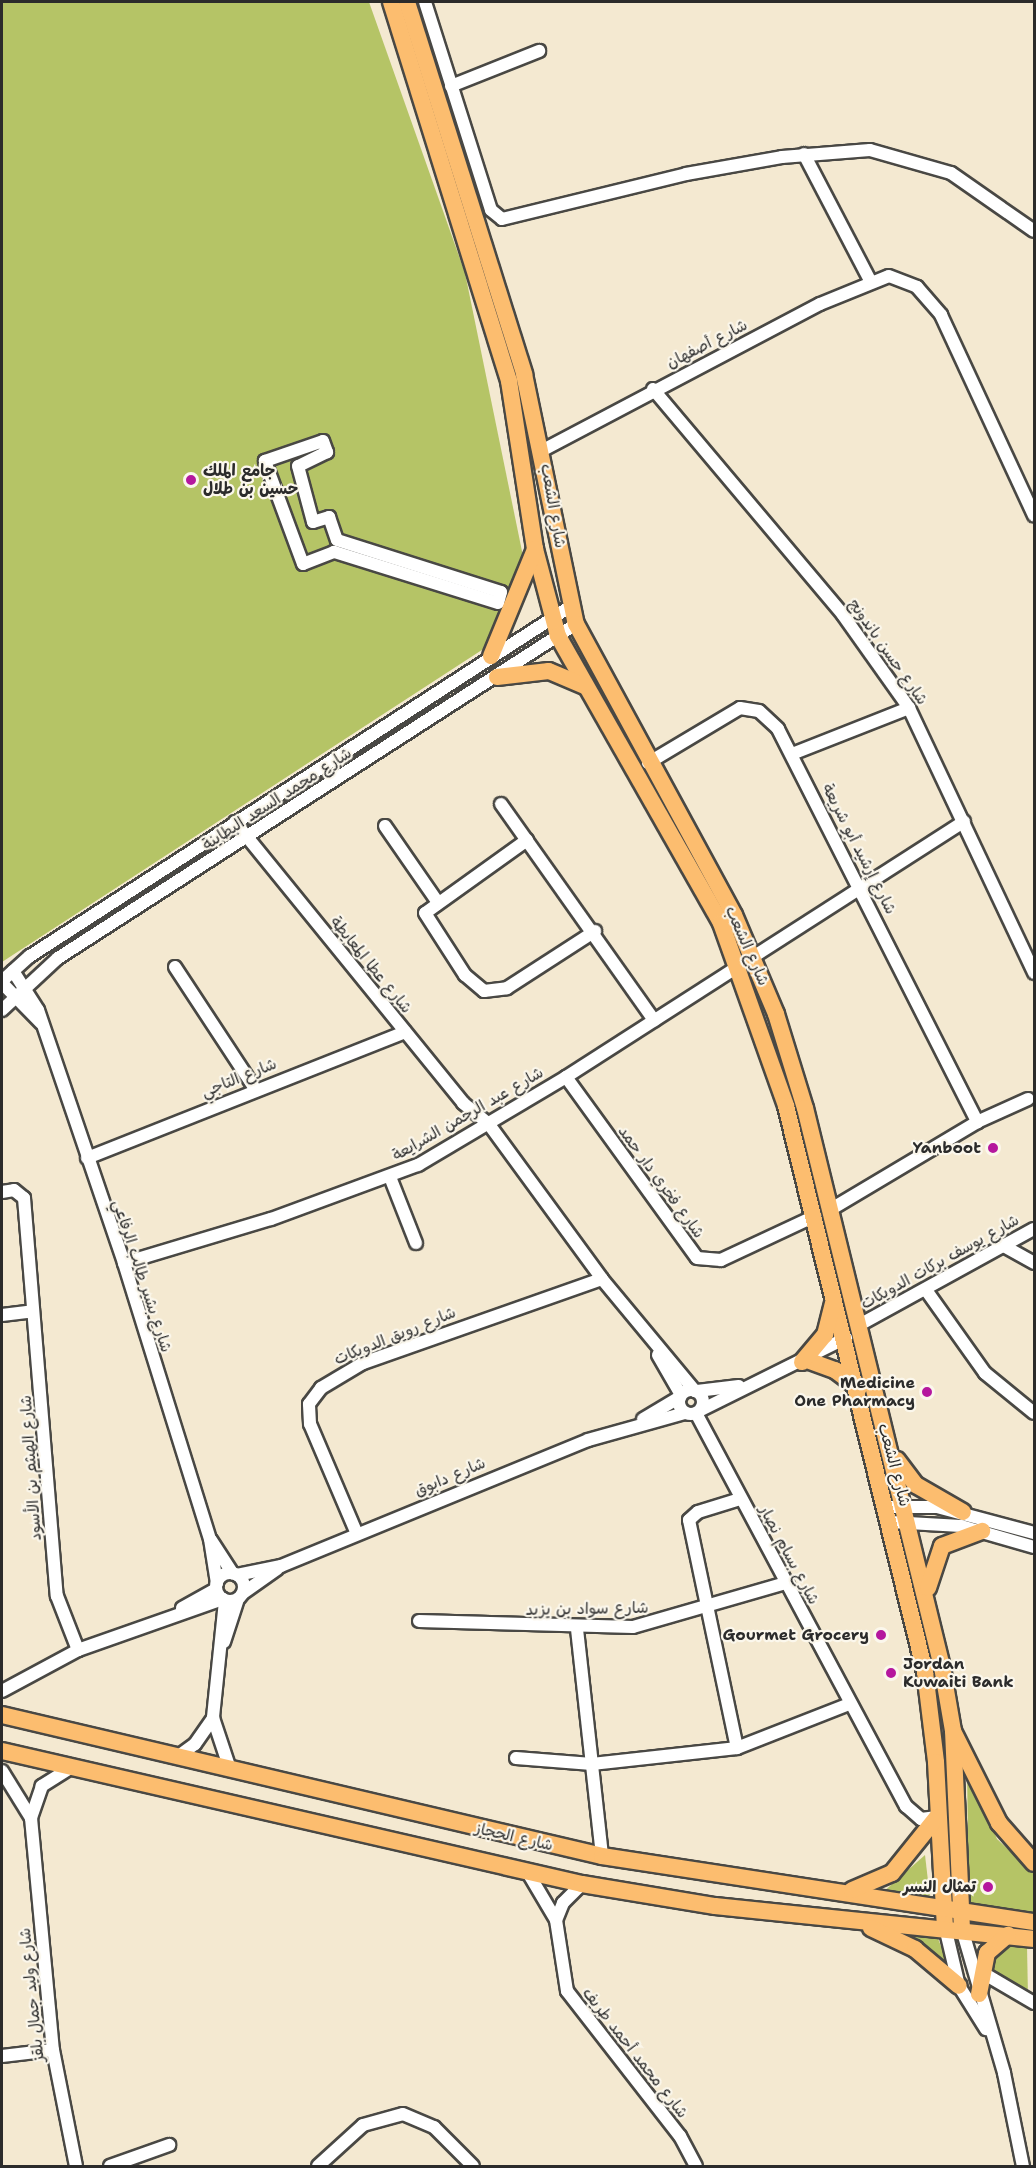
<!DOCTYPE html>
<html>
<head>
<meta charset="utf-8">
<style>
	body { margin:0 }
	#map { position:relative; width:1036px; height:2168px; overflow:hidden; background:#f4e9d1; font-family:"Shantell Sans","Playpen Sans Arabic",sans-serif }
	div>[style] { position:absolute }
	.green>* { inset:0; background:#b5c466 }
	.roads { filter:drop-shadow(2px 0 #494844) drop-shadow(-2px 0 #494844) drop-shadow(0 2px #494844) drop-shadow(0 -2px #494844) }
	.minor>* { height:12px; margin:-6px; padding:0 6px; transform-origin:6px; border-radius:6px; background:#fff }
	.minor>.ring { margin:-6px; padding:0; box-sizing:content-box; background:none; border:12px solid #fff; border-radius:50% }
	.major>* { height:16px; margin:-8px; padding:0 8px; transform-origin:8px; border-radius:8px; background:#fcbd6f }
	.dots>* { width:16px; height:16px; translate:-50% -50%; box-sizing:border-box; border:3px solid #fbf7ec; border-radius:50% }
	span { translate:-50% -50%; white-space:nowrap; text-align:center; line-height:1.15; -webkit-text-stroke:4.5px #fbf7ec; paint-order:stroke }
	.street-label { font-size:16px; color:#2b2b2b }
	.poi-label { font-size:16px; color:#2b2b2b; font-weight:700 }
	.left { translate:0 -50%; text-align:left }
	.right { translate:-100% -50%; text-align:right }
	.frame { position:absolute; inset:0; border:3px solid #2b2b2b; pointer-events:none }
</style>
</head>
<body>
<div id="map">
	<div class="green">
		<i style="clip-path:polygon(2px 2px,369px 2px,465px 273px,524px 561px,488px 646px,2px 962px)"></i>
		<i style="clip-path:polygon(967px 1771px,997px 1839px,1034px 1874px,1034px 1914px,969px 1904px)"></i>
		<i style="clip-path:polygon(925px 1855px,930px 1898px,882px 1893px)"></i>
		<i style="clip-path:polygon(896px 1931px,937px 1936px,949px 1967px,932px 1951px)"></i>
		<i style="clip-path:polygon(1006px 1944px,1027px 1946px,1028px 1997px,992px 1976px,992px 1962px)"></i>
	</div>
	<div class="roads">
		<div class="minor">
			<i style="left:425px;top:2px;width:218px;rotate:72.4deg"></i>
			<i style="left:491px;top:210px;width:14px;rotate:39deg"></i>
			<i style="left:502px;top:219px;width:189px;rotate:-13.7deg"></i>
			<i style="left:686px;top:174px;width:97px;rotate:-10deg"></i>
			<i style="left:782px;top:157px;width:88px;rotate:-4.5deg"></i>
			<i style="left:870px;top:150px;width:84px;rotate:15.9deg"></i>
			<i style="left:951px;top:173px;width:101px;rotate:34.9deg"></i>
			<i style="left:451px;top:86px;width:95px;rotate:-21.7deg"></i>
			<i style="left:804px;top:154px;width:142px;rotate:62.4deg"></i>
			<i style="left:653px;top:389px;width:295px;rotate:49.9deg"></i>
			<i style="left:843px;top:615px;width:114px;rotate:54.6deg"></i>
			<i style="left:909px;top:708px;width:293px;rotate:64.7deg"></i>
			<i style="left:323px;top:441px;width:12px;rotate:70deg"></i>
			<i style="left:327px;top:452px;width:32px;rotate:154deg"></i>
			<i style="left:298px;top:466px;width:58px;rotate:75deg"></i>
			<i style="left:313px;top:522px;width:17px;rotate:-17deg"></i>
			<i style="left:329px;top:517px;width:24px;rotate:71deg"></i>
			<i style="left:337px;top:540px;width:172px;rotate:17.6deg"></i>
			<i style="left:501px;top:592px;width:11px;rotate:105deg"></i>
			<i style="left:498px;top:603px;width:172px;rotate:-162.7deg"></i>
			<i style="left:334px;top:552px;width:33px;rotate:159deg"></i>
			<i style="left:303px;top:564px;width:110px;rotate:-110.3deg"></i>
			<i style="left:265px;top:461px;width:61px;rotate:-19deg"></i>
			<i style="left:543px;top:450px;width:313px;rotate:-27.8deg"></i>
			<i style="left:820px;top:304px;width:74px;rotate:-22.1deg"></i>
			<i style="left:889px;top:276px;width:30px;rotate:21deg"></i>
			<i style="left:917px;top:287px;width:37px;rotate:49deg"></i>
			<i style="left:941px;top:315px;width:221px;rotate:65.1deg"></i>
			<i style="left:792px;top:754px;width:126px;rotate:-21.5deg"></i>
			<i style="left:648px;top:763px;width:107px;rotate:-30.9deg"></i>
			<i style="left:740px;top:708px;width:19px;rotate:9deg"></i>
			<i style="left:759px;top:711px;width:26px;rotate:43deg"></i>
			<i style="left:778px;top:729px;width:441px;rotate:63.1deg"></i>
			<i style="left:501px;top:804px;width:265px;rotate:54.7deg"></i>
			<i style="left:235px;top:822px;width:362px;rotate:50.9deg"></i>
			<i style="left:463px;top:1103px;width:32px;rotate:39deg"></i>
			<i style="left:488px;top:1123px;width:193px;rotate:53.8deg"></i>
			<i style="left:602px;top:1279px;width:146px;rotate:50.3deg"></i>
			<i style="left:385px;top:826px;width:91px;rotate:55.3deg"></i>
			<i style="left:527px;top:840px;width:125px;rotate:144.4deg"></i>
			<i style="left:425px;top:913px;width:74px;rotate:57.2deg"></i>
			<i style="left:465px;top:975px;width:25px;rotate:40deg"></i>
			<i style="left:484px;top:991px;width:23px;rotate:-7deg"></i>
			<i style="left:507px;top:988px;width:105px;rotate:-32.9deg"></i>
			<i style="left:175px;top:967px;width:146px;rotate:56.7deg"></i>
			<i style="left:13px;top:971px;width:46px;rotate:57.3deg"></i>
			<i style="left:38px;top:1010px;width:267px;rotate:71.2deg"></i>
			<i style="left:124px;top:1263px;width:289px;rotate:72.7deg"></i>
			<i style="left:210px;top:1539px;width:45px;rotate:81deg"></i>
			<i style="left:2px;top:981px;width:38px;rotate:-42deg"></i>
			<i style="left:30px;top:956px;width:644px;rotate:-32.9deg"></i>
			<i style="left:2px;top:983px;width:56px;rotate:45.7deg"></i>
			<i style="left:2px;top:1010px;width:76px;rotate:-42.9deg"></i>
			<i style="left:58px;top:958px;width:616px;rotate:-32.81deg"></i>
			<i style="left:566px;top:1077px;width:223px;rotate:54.1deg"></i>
			<i style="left:697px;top:1258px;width:24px;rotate:5deg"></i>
			<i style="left:721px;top:1260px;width:104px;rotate:-25.1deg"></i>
			<i style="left:87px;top:1158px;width:342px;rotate:-21.6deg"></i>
			<i style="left:390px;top:1177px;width:71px;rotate:68.5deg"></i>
			<i style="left:2px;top:1192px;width:12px;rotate:-9deg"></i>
			<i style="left:14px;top:1190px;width:13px;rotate:39deg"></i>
			<i style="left:24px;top:1198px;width:399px;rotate:85.3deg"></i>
			<i style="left:57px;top:1596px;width:58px;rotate:68.7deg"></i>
			<i style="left:833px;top:1208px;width:168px;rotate:-30.8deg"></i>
			<i style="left:977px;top:1122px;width:56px;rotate:-24.3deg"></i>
			<i style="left:1002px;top:1245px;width:37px;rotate:29deg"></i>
			<i style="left:124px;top:1263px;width:153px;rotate:-16.7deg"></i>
			<i style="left:271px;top:1219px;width:157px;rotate:-20.2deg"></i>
			<i style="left:418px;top:1165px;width:172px;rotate:-30.7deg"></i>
			<i style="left:566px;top:1077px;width:473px;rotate:-32.7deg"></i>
			<i style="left:926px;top:1290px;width:102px;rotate:54.6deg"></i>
			<i style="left:985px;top:1373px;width:63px;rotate:39.2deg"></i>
			<i style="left:2px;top:1315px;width:31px;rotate:-7deg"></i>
			<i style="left:861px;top:1324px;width:197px;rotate:-28.8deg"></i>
			<i style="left:658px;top:1355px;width:46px;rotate:60.1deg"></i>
			<i class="ring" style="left:679px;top:1390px;width:12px;height:12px"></i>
			<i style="left:697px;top:1391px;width:42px;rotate:-6.8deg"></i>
			<i style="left:701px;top:1410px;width:162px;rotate:-26.4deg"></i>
			<i style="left:696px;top:1413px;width:446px;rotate:61.9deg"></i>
			<i style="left:906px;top:1806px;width:20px;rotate:41deg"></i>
			<i style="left:921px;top:1819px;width:16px;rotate:-7deg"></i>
			<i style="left:643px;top:1419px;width:43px;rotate:-30.7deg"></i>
			<i style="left:887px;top:1507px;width:50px"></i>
			<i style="left:937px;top:1507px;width:100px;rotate:15deg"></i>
			<i style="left:891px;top:1522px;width:70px;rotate:3.3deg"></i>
			<i style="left:961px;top:1526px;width:76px;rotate:16deg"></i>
			<i style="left:357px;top:1534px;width:120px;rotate:-113.1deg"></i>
			<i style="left:310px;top:1424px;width:20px;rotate:-93deg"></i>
			<i style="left:309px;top:1404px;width:20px;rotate:-53deg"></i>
			<i style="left:321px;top:1388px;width:49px;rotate:-30.8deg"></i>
			<i style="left:363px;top:1363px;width:253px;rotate:-19.4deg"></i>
			<i style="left:211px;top:1540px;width:40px;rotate:57.1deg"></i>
			<i class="ring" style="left:216px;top:1573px;width:16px;height:16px"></i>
			<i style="left:237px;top:1575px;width:45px;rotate:-11.6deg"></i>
			<i style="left:281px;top:1566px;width:332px;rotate:-22.3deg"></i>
			<i style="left:588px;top:1440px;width:101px;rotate:-15.6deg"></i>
			<i style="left:243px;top:1593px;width:42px;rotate:-35.2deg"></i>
			<i style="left:225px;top:1601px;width:118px;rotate:95.9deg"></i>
			<i style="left:213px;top:1718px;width:54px;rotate:71.6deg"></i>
			<i style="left:182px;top:1608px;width:39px;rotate:-29deg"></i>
			<i style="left:419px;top:1621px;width:214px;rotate:1.6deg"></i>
			<i style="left:633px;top:1627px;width:158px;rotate:-16.1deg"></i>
			<i style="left:577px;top:1629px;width:228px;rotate:83.7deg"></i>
			<i style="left:224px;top:1642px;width:45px;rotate:-72deg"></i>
			<i style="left:2px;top:1691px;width:86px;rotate:-28.3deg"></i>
			<i style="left:78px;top:1650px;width:154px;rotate:-19.4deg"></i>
			<i style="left:737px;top:1748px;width:233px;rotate:-101.9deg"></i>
			<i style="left:689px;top:1520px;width:12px;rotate:-42deg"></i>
			<i style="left:698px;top:1512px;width:44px;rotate:-17.2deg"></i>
			<i style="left:177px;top:1757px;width:22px;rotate:-36deg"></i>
			<i style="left:195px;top:1744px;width:32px;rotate:-55deg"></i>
			<i style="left:516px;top:1758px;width:76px;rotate:4.5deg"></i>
			<i style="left:592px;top:1764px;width:146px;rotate:-6.3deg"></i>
			<i style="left:737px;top:1748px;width:120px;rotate:-21.4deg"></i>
			<i style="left:72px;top:1767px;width:36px;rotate:148deg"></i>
			<i style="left:42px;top:1786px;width:34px;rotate:109deg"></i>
			<i style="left:31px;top:1818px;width:233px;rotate:84.6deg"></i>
			<i style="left:53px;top:2050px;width:118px;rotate:78.8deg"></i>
			<i style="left:2px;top:1771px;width:55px;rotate:58.3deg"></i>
			<i style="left:527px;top:1871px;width:57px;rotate:59.4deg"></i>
			<i style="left:582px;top:1884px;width:27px;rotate:135deg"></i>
			<i style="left:563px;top:1903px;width:18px;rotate:112deg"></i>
			<i style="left:556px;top:1920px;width:72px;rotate:81.2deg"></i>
			<i style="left:567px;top:1991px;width:184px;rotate:52.1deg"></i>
			<i style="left:680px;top:2136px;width:34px;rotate:62deg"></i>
			<i style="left:945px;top:1927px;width:61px;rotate:76.7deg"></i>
			<i style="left:959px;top:1986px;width:51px;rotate:57.9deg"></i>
			<i style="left:962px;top:1929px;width:150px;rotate:73.7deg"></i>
			<i style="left:1004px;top:2073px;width:95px;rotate:78.5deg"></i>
			<i style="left:983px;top:1973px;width:59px;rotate:30.5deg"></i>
			<i style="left:2px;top:2056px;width:51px;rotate:-6.7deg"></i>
			<i style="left:110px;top:2166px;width:63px;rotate:-19.6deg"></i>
			<i style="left:318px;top:2166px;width:61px;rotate:-42.3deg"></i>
			<i style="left:363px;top:2125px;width:41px;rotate:-15.4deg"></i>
			<i style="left:403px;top:2114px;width:34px;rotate:23deg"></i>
			<i style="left:434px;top:2127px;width:55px;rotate:45deg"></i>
		</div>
		<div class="major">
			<i style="left:391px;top:2px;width:397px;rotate:72.7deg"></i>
			<i style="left:509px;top:381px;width:170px;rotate:81.2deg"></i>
			<i style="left:535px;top:549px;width:90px;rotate:75.2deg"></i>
			<i style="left:558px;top:636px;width:330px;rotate:60.4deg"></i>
			<i style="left:721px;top:923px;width:194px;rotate:70.4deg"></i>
			<i style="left:786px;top:1106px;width:583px;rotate:76.2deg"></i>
			<i style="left:925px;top:1672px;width:91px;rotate:83deg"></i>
			<i style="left:936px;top:1762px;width:165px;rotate:86.9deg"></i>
			<i style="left:407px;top:2px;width:390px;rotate:72.5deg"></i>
			<i style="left:524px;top:374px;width:255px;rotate:78.3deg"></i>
			<i style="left:576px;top:624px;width:331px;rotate:61.5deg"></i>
			<i style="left:734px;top:915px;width:108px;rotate:67deg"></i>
			<i style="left:776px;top:1014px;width:98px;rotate:72.9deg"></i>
			<i style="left:805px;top:1108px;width:576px;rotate:76.23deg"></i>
			<i style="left:942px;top:1667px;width:65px;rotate:80.2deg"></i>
			<i style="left:953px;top:1731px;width:198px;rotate:87.4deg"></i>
			<i style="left:491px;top:656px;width:116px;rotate:-67.6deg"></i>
			<i style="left:497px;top:677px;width:52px;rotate:-6.6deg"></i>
			<i style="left:549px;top:671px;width:39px;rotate:23deg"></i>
			<i style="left:807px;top:1360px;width:30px;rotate:20deg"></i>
			<i style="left:835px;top:1370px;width:30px;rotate:37deg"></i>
			<i style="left:802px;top:1362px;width:35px;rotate:-50deg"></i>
			<i style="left:825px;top:1335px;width:36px;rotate:-76deg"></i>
			<i style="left:897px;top:1460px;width:31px;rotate:53deg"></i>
			<i style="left:916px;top:1485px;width:54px;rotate:29.9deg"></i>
			<i style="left:928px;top:1588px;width:44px;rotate:-71.6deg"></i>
			<i style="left:942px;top:1546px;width:43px;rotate:-20.6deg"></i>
			<i style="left:2px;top:1715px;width:616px;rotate:13.22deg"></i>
			<i style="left:602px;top:1856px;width:437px;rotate:8.7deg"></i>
			<i style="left:954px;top:1733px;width:101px;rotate:63.4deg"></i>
			<i style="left:999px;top:1823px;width:53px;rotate:48.8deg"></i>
			<i style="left:2px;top:1751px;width:595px;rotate:12.92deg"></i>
			<i style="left:582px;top:1884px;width:135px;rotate:9.4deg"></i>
			<i style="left:715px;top:1906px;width:321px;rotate:5.9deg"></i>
			<i style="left:852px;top:1890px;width:43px;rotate:-23deg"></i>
			<i style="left:892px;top:1873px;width:72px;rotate:-51.2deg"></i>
			<i style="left:871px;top:1928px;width:49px;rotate:25.5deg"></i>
			<i style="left:915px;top:1949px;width:57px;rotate:40.1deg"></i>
			<i style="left:979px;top:1994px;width:42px;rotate:-79deg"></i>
			<i style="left:987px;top:1953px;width:28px;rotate:-41deg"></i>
		</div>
	</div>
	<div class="dots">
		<i style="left:191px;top:480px;background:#b5179e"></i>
		<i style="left:993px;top:1148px;background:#b5179e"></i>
		<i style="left:927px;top:1392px;background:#b5179e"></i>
		<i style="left:881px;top:1635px;background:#b5179e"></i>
		<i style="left:891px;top:1673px;background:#b5179e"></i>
		<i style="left:988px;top:1887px;background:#b5179e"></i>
	</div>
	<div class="street-label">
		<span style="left:707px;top:344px;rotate:-27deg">شارع أصفهان</span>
		<span style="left:553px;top:506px;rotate:80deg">شارع الشعب</span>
		<span style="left:888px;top:652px;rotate:55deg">شارع حسن باندونج</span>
		<span style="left:277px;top:799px;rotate:-33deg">شارع محمد السعد البطاينة</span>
		<span style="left:859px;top:849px;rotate:63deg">شارع إرشيد أبو شريعة</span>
		<span style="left:747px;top:946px;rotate:66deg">شارع الشعب</span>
		<span style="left:371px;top:965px;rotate:51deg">شارع عطا المعايطة</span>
		<span style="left:239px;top:1078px;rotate:-22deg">شارع التاجي</span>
		<span style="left:468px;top:1114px;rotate:-30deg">شارع عبد الرحمن الشرايعة</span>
		<span style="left:661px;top:1182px;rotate:54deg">شارع فخري دار حمد</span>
		<span style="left:940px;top:1262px;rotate:-29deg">شارع يوسف بركات الدويكات</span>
		<span style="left:142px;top:1276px;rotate:72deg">شارع بشير طالب الرفاعي</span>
		<span style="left:395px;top:1336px;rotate:-22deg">شارع رويق الدويكات</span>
		<span style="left:894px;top:1465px;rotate:75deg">شارع الشعب</span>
		<span style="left:31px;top:1468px;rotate:-94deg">شارع الهيثم بن الأسود</span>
		<span style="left:450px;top:1477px;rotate:-23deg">شارع دابوق</span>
		<span style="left:789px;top:1555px;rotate:62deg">شارع بسام نصار</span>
		<span style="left:587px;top:1609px;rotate:-1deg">شارع سواد بن يزيد</span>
		<span style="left:514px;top:1837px;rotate:13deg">شارع الحجاز</span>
		<span style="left:32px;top:1995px;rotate:-96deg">شارع وليد جمال بلقز</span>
		<span style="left:635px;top:2053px;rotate:52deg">شارع محمد أحمد طريف</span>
	</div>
	<div class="poi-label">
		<span class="left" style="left:203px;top:480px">جامع الملك<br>حسين بن طلال</span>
		<span class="right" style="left:981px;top:1148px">Yanboot</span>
		<span class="right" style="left:915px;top:1392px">Medicine<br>One Pharmacy</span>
		<span class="right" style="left:869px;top:1635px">Gourmet Grocery</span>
		<span class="left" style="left:903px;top:1673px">Jordan<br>Kuwaiti Bank</span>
		<span class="right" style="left:976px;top:1887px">تمثال النسر</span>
	</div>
	<div class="frame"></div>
</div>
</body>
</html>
